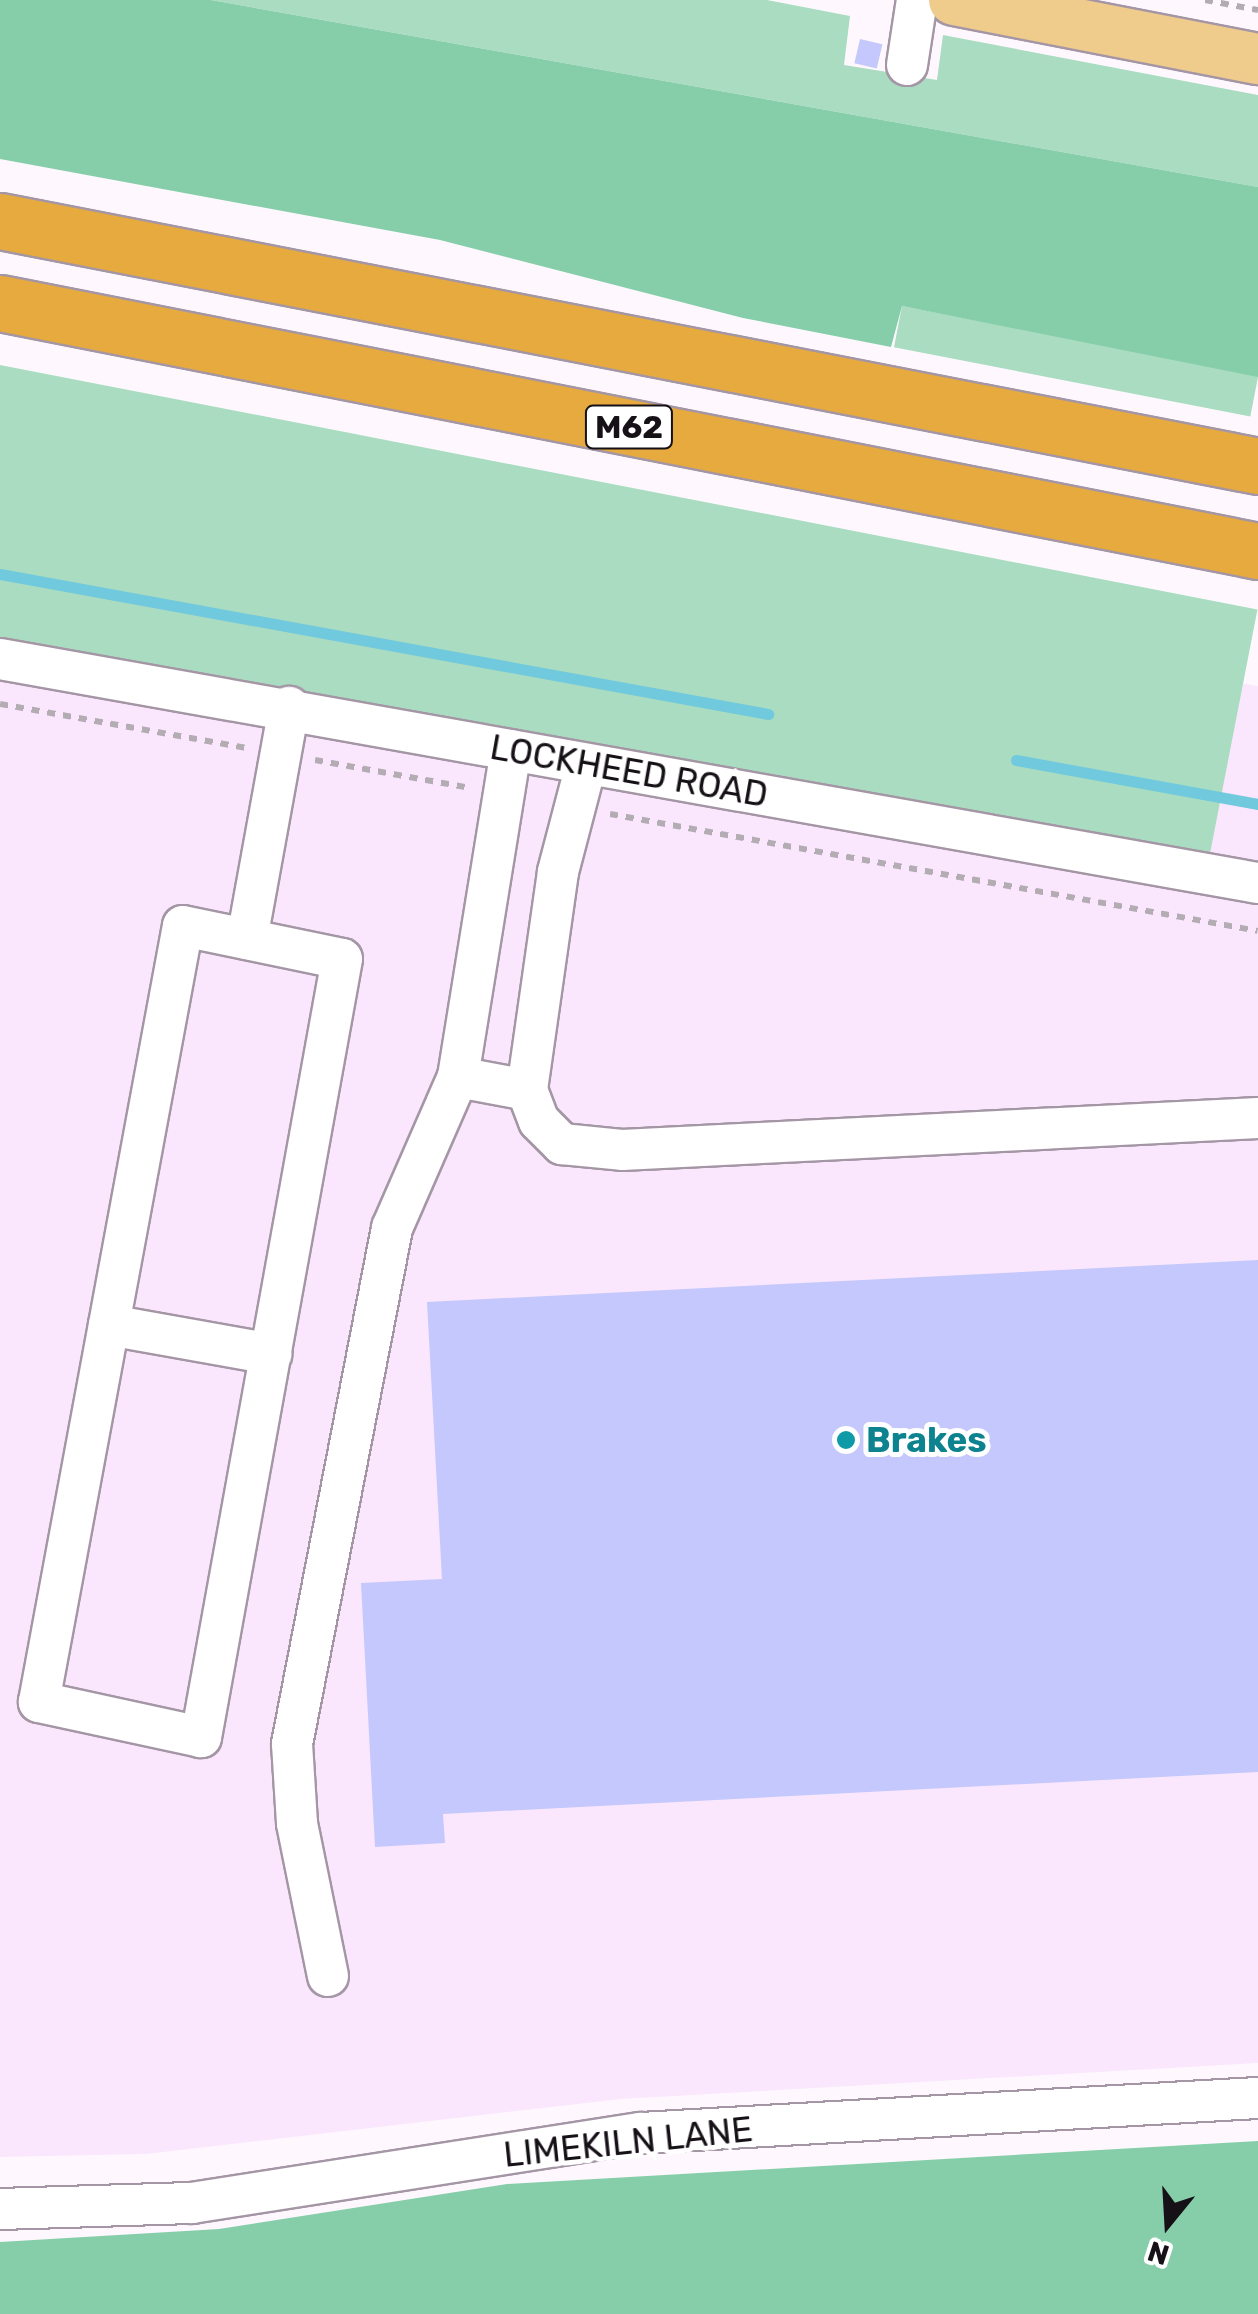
<!DOCTYPE html>
<html>
<head>
<meta charset="utf-8">
<style>
	body { margin:0 }
	#map { position:relative; width:1258px; height:2314px; overflow:hidden; background:#fef8fe; font-family:Rubik,sans-serif }
	div>[style] { position:absolute }
	.built>* { inset:0; background:#fbe7fd }
	.green>* { inset:0; background:#aadcc1; transform-origin:0 0 }
	.forest>* { inset:0; background:#86cea9 }
	.stream>* { height:11px; margin:-5.5px; padding:0 5.5px; transform-origin:5.5px; border-radius:5.5px; background:#70c9dd }
	.building>* { inset:0; background:#c4c8fc; transform-origin:0 0 }
	.path>* { height:6px; margin-top:-3px; transform-origin:0; background:repeating-linear-gradient(90deg,#b3adb3 0 8px,transparent 0 16px) }
	.roads { filter:drop-shadow(2px 0 #a496a5) drop-shadow(-2px 0 #a496a5) drop-shadow(0 2px #a496a5) drop-shadow(0 -2px #a496a5) }
	.minor>* { height:40px; margin:-20px; padding:0 20px; transform-origin:20px; border-radius:20px; background:#fff }
	.major>* { height:50px; margin:-25px; padding:0 25px; transform-origin:25px; border-radius:25px; background:#f0cc8c }
	.highway>* { height:55px; margin:-27.5px; padding:0 27.5px; transform-origin:27.5px; border-radius:27.5px; background:#e6aa3f }
	.dots>* { width:28px; height:28px; translate:-50% -50%; box-sizing:border-box; border:5px solid #fff; border-radius:50% }
	span { translate:-50% -50%; white-space:nowrap; text-align:center; line-height:1.15; -webkit-text-stroke:10px #fff; paint-order:stroke }
	.shield-label span { padding:2px 8px; background:#fff; border:2px solid; border-radius:8px; -webkit-text-stroke-width:0 }
	.shield-label { font-size:32px; color:#161116; font-weight:700 }
	.street-label { font-size:35px; color:#161116 }
	.culture-label { font-size:35px; color:#0d838f; font-weight:700 }
	.left { translate:0 -50%; text-align:left }
	.north { position:absolute; left:1118px; top:2174px; width:100px; height:100px; -webkit-text-stroke:8px #fff; paint-order:stroke; rotate:198deg; font-size:28px; font-weight:700; line-height:40px; text-align:center; color:#161116 }
	.north::after { content:''; display:block; margin:auto; width:35px; height:45px; background:#161116; clip-path:polygon(50% 0,100% 100%,50% 72%,0 100%) }
</style>
</head>
<body>
<div id="map">
	<div class="built">
		<i style="clip-path:polygon(0 490px,1258px 686px,1258px 2063px,621px 2099px,146px 2154px,0 2157px)"></i>
	</div>
	<div class="green">
		<i style="clip-path:polygon(211px 0,767px 0,850px 16px,844px 65px,937px 80px,943px 35px,1258px 95px,1258px 187px)"></i>
		<i style="left:902px;top:306px;width:363px;height:42px;rotate:11deg"></i>
		<i style="left:0;top:365px;width:1281px;height:269px;rotate:11deg"></i>
	</div>
	<div class="forest">
		<i style="clip-path:polygon(0 0,211px 0,1258px 187px,1258px 377px,902px 306px,891px 347px,743px 318px,440px 240px,0 159px)"></i>
		<i style="clip-path:polygon(1258px 2141px,1258px 2314px,0 2314px,0 2242px,219px 2229px,507px 2184px)"></i>
	</div>
	<div class="stream">
		<i style="left:0;top:574px;width:781px;rotate:10.33deg"></i>
		<i style="left:1016px;top:760px;width:246px;rotate:10.3deg"></i>
	</div>
	<div class="building">
		<i style="left:860px;top:39px;width:23px;height:25px;rotate:13deg"></i>
		<i style="clip-path:polygon(1258px 1260px,1258px 1772px,443px 1814px,445px 1843px,375px 1847px,361px 1583px,442px 1579px,427px 1302px)"></i>
	</div>
	<div class="path">
		<i style="left:1205px;top:0;width:54px;rotate:10.7deg"></i>
		<i style="left:0;top:704px;width:252px;rotate:10.1deg"></i>
		<i style="left:315px;top:760px;width:158px;rotate:10.2deg"></i>
		<i style="left:610px;top:814px;width:658px;rotate:10.23deg"></i>
	</div>
	<div class="roads">
		<div class="minor">
			<i style="left:907px;top:65px;width:66px;rotate:-81.3deg"></i>
			<i style="left:0;top:659px;width:1278px;rotate:10.1deg"></i>
			<i style="left:586px;top:765px;width:111px;rotate:104.7deg"></i>
			<i style="left:558px;top:872px;width:220px;rotate:98.1deg"></i>
			<i style="left:527px;top:1090px;width:33px;rotate:69deg"></i>
			<i style="left:539px;top:1121px;width:33px;rotate:45deg"></i>
			<i style="left:562px;top:1144px;width:60px;rotate:5.7deg"></i>
			<i style="left:622px;top:1150px;width:637px;rotate:-2.88deg"></i>
			<i style="left:183px;top:926px;width:162px;rotate:11.7deg"></i>
			<i style="left:342px;top:959px;width:791px;rotate:100.27deg"></i>
			<i style="left:201px;top:1737px;width:166px;rotate:-167.8deg"></i>
			<i style="left:39px;top:1702px;width:789px;rotate:-79.49deg"></i>
			<i style="left:247px;top:939px;width:236px;rotate:-79.7deg"></i>
			<i style="left:458px;top:1077px;width:70px;rotate:10.7deg"></i>
			<i style="left:109px;top:1325px;width:165px;rotate:10.1deg"></i>
			<i style="left:328px;top:1976px;width:156px;rotate:-101.5deg"></i>
			<i style="left:297px;top:1823px;width:79px;rotate:-93.6deg"></i>
			<i style="left:292px;top:1744px;width:526px;rotate:-79.03deg"></i>
			<i style="left:392px;top:1228px;width:165px;rotate:-66.4deg"></i>
			<i style="left:458px;top:1077px;width:331px;rotate:-80.8deg"></i>
			<i style="left:0;top:2209px;width:192px;rotate:-1.8deg"></i>
			<i style="left:192px;top:2203px;width:454px;rotate:-8.9deg"></i>
			<i style="left:641px;top:2133px;width:618px;rotate:-3.25deg"></i>
		</div>
		<div class="major">
			<i style="left:954px;top:0;width:310px;rotate:11deg"></i>
		</div>
		<div class="highway">
			<i style="left:0;top:221px;width:1282px;rotate:11.02deg"></i>
			<i style="left:0;top:303px;width:1282px;rotate:11.15deg"></i>
		</div>
	</div>
	<div class="dots">
		<i style="left:846px;top:1440px;background:#0f9aa8"></i>
	</div>
	<div class="shield-label">
		<span style="left:629px;top:427px">M62</span>
	</div>
	<div class="street-label">
		<span style="left:629px;top:771px;rotate:10deg">LOCKHEED ROAD</span>
		<span style="left:628px;top:2142px;rotate:-6deg">LIMEKILN LANE</span>
	</div>
	<div class="culture-label">
		<span class="left" style="left:866px;top:1440px">Brakes</span>
	</div>
	<div class="north">N</div>
</div>
</body>
</html>
